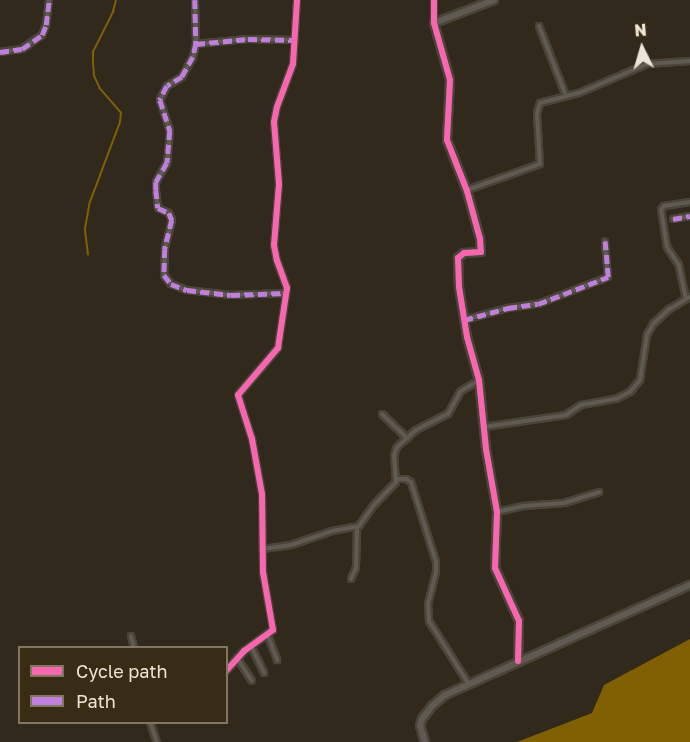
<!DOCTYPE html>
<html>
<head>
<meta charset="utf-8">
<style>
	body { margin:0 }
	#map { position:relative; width:690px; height:742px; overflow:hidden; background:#30291c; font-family:"Golos Text",sans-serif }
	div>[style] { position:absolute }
	.water>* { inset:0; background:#815f03 }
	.stream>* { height:1.5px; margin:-0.75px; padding:0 0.75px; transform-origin:0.75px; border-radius:0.75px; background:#815f03 }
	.roads { filter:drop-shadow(2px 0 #4a4439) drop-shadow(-2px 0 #4a4439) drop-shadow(0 2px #4a4439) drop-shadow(0 -2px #4a4439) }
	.street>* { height:4px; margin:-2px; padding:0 2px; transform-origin:2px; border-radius:2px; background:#605b52 }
	.secondary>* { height:6px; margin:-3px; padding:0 3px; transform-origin:3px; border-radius:3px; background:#605b52 }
	.quiet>* { height:4.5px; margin-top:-2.25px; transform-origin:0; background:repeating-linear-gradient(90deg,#c07fdc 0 9px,transparent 0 13.5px) }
	.cycleway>* { height:6px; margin:-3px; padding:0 3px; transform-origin:3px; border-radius:3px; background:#f766af }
	span { translate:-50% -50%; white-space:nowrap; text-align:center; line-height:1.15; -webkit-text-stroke:4.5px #382c14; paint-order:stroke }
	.legend { position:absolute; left:18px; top:646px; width:210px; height:78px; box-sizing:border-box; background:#382c14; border:2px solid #807662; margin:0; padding:8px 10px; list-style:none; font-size:18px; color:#ece4d6 }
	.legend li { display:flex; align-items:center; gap:12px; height:30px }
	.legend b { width:30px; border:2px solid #807662 }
	.north { position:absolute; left:612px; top:18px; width:60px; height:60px; -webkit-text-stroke:4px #382c14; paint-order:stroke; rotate:355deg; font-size:16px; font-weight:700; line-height:24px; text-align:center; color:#ece4d6 }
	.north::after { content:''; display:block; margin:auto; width:21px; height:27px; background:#ece4d6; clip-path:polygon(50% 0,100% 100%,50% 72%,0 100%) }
</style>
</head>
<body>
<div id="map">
	<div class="water">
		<i style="clip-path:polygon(690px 639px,690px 742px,517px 742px,592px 713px,604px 685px)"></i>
	</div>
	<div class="stream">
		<i style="left:88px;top:255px;width:26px;rotate:-97deg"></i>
		<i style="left:85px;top:229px;width:27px;rotate:-80deg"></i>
		<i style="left:90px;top:202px;width:85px;rotate:-69.4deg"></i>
		<i style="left:120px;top:122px;width:9px;rotate:-84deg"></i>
		<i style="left:121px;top:113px;width:32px;rotate:-131deg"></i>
		<i style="left:100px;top:89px;width:14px;rotate:-115deg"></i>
		<i style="left:94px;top:76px;width:14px;rotate:-94deg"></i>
		<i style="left:93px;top:62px;width:10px;rotate:-90deg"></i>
		<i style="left:93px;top:52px;width:45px;rotate:-63.4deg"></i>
		<i style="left:113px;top:12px;width:12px;rotate:-76deg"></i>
	</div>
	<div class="roads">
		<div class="street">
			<i style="left:195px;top:0;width:44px;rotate:88.7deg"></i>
			<i style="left:196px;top:44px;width:13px;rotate:103deg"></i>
			<i style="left:193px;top:57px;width:23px;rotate:119deg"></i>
			<i style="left:182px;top:77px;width:17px;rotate:149deg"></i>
			<i style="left:167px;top:86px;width:16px;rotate:117deg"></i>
			<i style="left:160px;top:100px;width:33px;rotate:72deg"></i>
			<i style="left:170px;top:131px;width:32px;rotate:95deg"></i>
			<i style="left:167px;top:163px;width:22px;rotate:120deg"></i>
			<i style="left:156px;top:182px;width:8px;rotate:90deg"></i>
			<i style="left:156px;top:190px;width:18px;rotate:84deg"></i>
			<i style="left:158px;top:208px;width:12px;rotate:24deg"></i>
			<i style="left:169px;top:213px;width:8px;rotate:67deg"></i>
			<i style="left:172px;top:220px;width:30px;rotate:104deg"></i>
			<i style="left:165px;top:249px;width:26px;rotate:92deg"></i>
			<i style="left:164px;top:275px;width:11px;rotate:52deg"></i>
			<i style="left:171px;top:284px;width:17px;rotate:21deg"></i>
			<i style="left:187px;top:290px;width:44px;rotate:6.5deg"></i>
			<i style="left:231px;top:295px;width:55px;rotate:-2.1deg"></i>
			<i style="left:434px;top:0;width:23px;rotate:90deg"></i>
			<i style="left:539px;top:26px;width:75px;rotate:68.9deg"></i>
			<i style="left:196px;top:44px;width:52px;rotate:-5.5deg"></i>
			<i style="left:248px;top:39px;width:47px;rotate:1.2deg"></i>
			<i style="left:0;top:52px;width:22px;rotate:-8deg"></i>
			<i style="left:22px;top:49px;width:24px;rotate:-35deg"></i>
			<i style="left:42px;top:35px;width:11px;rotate:-68deg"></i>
			<i style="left:46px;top:25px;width:25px;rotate:-83deg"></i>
			<i style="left:467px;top:190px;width:77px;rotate:-19.6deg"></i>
			<i style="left:540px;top:164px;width:51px;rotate:-93.4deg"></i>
			<i style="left:537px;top:113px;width:10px;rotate:-73deg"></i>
			<i style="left:540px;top:103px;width:40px;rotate:-14.4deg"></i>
			<i style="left:579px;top:93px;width:74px;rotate:-23.1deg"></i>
			<i style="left:647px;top:64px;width:43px;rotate:-4deg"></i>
			<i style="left:673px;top:219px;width:17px;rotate:-10deg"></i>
			<i style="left:686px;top:299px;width:35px;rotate:-102deg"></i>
			<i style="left:679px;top:265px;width:22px;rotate:-124deg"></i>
			<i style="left:667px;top:247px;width:37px;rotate:-99deg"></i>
			<i style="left:661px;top:210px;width:5px;rotate:-53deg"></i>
			<i style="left:664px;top:206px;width:26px;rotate:-9deg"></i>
			<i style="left:464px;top:320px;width:46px;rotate:-15.3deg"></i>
			<i style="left:508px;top:308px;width:30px;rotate:-8deg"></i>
			<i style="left:538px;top:304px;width:75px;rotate:-21.1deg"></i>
			<i style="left:608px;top:277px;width:36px;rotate:-95deg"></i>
			<i style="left:382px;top:414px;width:35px;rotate:44deg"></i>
			<i style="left:484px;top:427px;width:83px;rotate:-8.3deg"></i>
			<i style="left:566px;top:415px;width:18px;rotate:-34deg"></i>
			<i style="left:581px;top:405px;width:36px;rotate:-10deg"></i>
			<i style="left:616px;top:399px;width:16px;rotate:-27deg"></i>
			<i style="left:630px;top:392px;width:16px;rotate:-50deg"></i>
			<i style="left:640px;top:380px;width:46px;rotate:-81.2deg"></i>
			<i style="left:647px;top:335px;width:13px;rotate:-61deg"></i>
			<i style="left:653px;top:324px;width:21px;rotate:-43deg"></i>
			<i style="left:668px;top:310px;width:26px;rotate:-31deg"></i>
			<i style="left:396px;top:479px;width:10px"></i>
			<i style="left:406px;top:479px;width:6px;rotate:31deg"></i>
			<i style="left:411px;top:482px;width:84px;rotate:72.6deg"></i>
			<i style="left:436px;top:562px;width:10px;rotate:90deg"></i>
			<i style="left:436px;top:572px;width:32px;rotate:104deg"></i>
			<i style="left:428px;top:603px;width:18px;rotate:87deg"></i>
			<i style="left:429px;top:621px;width:73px;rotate:57.8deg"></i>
			<i style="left:497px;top:512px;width:27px;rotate:-13deg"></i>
			<i style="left:523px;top:506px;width:41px;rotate:-4.2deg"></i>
			<i style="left:564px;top:503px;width:37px;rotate:-17deg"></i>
			<i style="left:263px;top:549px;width:28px;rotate:-8deg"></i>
			<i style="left:291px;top:545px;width:43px;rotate:-18.9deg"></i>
			<i style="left:332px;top:531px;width:27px;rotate:-10deg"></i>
			<i style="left:359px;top:526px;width:24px;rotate:-55deg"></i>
			<i style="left:373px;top:506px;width:33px;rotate:-46deg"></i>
			<i style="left:396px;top:482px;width:26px;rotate:-94deg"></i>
			<i style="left:394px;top:456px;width:9px;rotate:-72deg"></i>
			<i style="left:397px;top:447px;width:25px;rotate:-42deg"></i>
			<i style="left:416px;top:430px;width:36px;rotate:-27deg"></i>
			<i style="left:448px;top:414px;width:26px;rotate:-61deg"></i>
			<i style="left:461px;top:391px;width:21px;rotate:-31deg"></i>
			<i style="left:351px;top:579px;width:12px;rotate:-66deg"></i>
			<i style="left:356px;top:568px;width:41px;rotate:-88.6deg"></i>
			<i style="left:131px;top:636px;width:12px;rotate:76deg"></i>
			<i style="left:268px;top:636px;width:26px;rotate:69deg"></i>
			<i style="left:251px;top:646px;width:30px;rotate:64deg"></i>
			<i style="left:237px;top:658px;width:27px;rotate:57deg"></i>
			<i style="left:226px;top:671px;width:27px;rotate:-48deg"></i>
			<i style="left:244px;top:651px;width:36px;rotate:-36deg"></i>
			<i style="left:273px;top:630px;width:59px;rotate:-99.8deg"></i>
			<i style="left:263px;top:572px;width:78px;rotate:-90.7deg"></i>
			<i style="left:262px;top:494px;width:56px;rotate:-100.3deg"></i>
			<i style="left:252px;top:439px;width:46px;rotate:-107.7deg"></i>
			<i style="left:238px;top:395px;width:62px;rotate:-49.6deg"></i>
			<i style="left:278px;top:348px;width:61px;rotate:-81.5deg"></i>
			<i style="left:287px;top:288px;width:29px;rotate:-110deg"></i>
			<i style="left:277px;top:261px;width:16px;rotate:-101deg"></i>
			<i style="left:274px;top:245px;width:61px;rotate:-85.3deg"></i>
			<i style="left:279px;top:184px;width:62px;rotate:-94.6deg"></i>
			<i style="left:274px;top:122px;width:15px;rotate:-79deg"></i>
			<i style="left:277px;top:107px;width:46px;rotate:-69.6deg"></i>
			<i style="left:293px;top:64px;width:64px;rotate:-86.4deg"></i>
			<i style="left:150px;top:722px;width:21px;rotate:71deg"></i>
		</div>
		<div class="secondary">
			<i style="left:494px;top:0;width:64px;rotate:159deg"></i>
			<i style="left:434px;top:23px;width:59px;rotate:74.3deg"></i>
			<i style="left:450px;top:80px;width:60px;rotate:92.9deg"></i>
			<i style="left:447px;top:140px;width:55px;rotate:68.6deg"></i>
			<i style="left:467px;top:191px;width:50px;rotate:74.8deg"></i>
			<i style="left:480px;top:239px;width:13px;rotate:86deg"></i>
			<i style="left:481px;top:252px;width:17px;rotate:177deg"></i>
			<i style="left:464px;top:253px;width:8px;rotate:140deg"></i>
			<i style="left:458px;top:258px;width:29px;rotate:88deg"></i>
			<i style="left:459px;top:287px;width:51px;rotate:80.9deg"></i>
			<i style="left:467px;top:337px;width:45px;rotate:74.4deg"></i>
			<i style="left:479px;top:380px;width:69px;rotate:84.2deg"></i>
			<i style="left:486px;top:449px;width:64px;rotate:80.1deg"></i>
			<i style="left:497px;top:512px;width:56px;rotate:92deg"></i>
			<i style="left:495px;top:568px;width:58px;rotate:65.6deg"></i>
			<i style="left:519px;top:621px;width:40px;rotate:91.4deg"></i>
			<i style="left:425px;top:742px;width:17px;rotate:-107deg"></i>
			<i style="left:420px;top:726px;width:7px;rotate:-74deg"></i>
			<i style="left:422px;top:719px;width:16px;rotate:-52deg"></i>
			<i style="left:432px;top:706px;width:17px;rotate:-40deg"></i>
			<i style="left:445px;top:695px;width:269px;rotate:-24.2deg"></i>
		</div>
	</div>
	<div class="quiet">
		<i style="left:195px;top:0;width:44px;rotate:88.7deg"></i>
		<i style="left:196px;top:44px;width:13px;rotate:103deg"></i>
		<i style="left:193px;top:57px;width:23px;rotate:119deg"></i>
		<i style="left:182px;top:77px;width:17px;rotate:149deg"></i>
		<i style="left:167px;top:86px;width:16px;rotate:117deg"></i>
		<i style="left:160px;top:100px;width:33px;rotate:72deg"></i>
		<i style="left:170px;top:131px;width:32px;rotate:95deg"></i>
		<i style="left:167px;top:163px;width:22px;rotate:120deg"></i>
		<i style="left:156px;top:182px;width:8px;rotate:90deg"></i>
		<i style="left:156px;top:190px;width:18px;rotate:84deg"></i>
		<i style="left:158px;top:208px;width:12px;rotate:24deg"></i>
		<i style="left:169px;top:213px;width:8px;rotate:67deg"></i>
		<i style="left:172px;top:220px;width:30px;rotate:104deg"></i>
		<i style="left:165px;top:249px;width:26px;rotate:92deg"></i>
		<i style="left:164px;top:275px;width:11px;rotate:52deg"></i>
		<i style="left:171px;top:284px;width:17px;rotate:21deg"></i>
		<i style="left:187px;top:290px;width:44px;rotate:6.5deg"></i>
		<i style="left:231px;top:295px;width:55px;rotate:-2.1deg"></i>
		<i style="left:196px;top:44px;width:52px;rotate:-5.5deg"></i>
		<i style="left:248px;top:39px;width:47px;rotate:1.2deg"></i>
		<i style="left:0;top:52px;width:22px;rotate:-8deg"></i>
		<i style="left:22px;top:49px;width:24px;rotate:-35deg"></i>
		<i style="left:42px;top:35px;width:11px;rotate:-68deg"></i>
		<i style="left:46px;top:25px;width:25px;rotate:-83deg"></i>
		<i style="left:673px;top:219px;width:17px;rotate:-10deg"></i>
		<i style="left:464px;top:320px;width:46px;rotate:-15.3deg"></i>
		<i style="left:508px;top:308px;width:30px;rotate:-8deg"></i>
		<i style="left:538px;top:304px;width:75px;rotate:-21.1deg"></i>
		<i style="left:608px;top:277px;width:36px;rotate:-95deg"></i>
	</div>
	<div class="cycleway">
		<i style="left:434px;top:0;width:23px;rotate:90deg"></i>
		<i style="left:434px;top:23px;width:59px;rotate:74.3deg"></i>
		<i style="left:450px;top:80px;width:60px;rotate:92.9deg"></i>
		<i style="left:447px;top:140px;width:55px;rotate:68.6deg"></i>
		<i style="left:467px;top:191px;width:50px;rotate:74.8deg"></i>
		<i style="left:480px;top:239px;width:13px;rotate:86deg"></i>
		<i style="left:481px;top:252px;width:17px;rotate:177deg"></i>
		<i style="left:464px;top:253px;width:8px;rotate:140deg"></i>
		<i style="left:458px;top:258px;width:29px;rotate:88deg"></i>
		<i style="left:459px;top:287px;width:51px;rotate:80.9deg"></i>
		<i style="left:467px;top:337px;width:45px;rotate:74.4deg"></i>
		<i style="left:479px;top:380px;width:69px;rotate:84.2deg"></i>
		<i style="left:486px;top:449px;width:64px;rotate:80.1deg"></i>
		<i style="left:497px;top:512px;width:56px;rotate:92deg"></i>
		<i style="left:495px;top:568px;width:58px;rotate:65.6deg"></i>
		<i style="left:519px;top:621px;width:40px;rotate:91.4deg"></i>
		<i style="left:226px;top:671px;width:27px;rotate:-48deg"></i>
		<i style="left:244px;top:651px;width:36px;rotate:-36deg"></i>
		<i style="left:273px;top:630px;width:59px;rotate:-99.8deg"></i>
		<i style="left:263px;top:572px;width:78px;rotate:-90.7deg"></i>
		<i style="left:262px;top:494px;width:56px;rotate:-100.3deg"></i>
		<i style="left:252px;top:439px;width:46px;rotate:-107.7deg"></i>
		<i style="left:238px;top:395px;width:62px;rotate:-49.6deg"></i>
		<i style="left:278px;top:348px;width:61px;rotate:-81.5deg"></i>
		<i style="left:287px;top:288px;width:29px;rotate:-110deg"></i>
		<i style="left:277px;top:261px;width:16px;rotate:-101deg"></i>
		<i style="left:274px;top:245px;width:61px;rotate:-85.3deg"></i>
		<i style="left:279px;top:184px;width:62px;rotate:-94.6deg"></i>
		<i style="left:274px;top:122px;width:15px;rotate:-79deg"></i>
		<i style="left:277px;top:107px;width:46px;rotate:-69.6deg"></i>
		<i style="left:293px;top:64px;width:64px;rotate:-86.4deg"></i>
	</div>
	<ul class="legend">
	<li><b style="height:8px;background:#f766af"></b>Cycle path</li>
	<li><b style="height:8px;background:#c07fdc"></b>Path</li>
	</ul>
	<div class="north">N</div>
</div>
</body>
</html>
